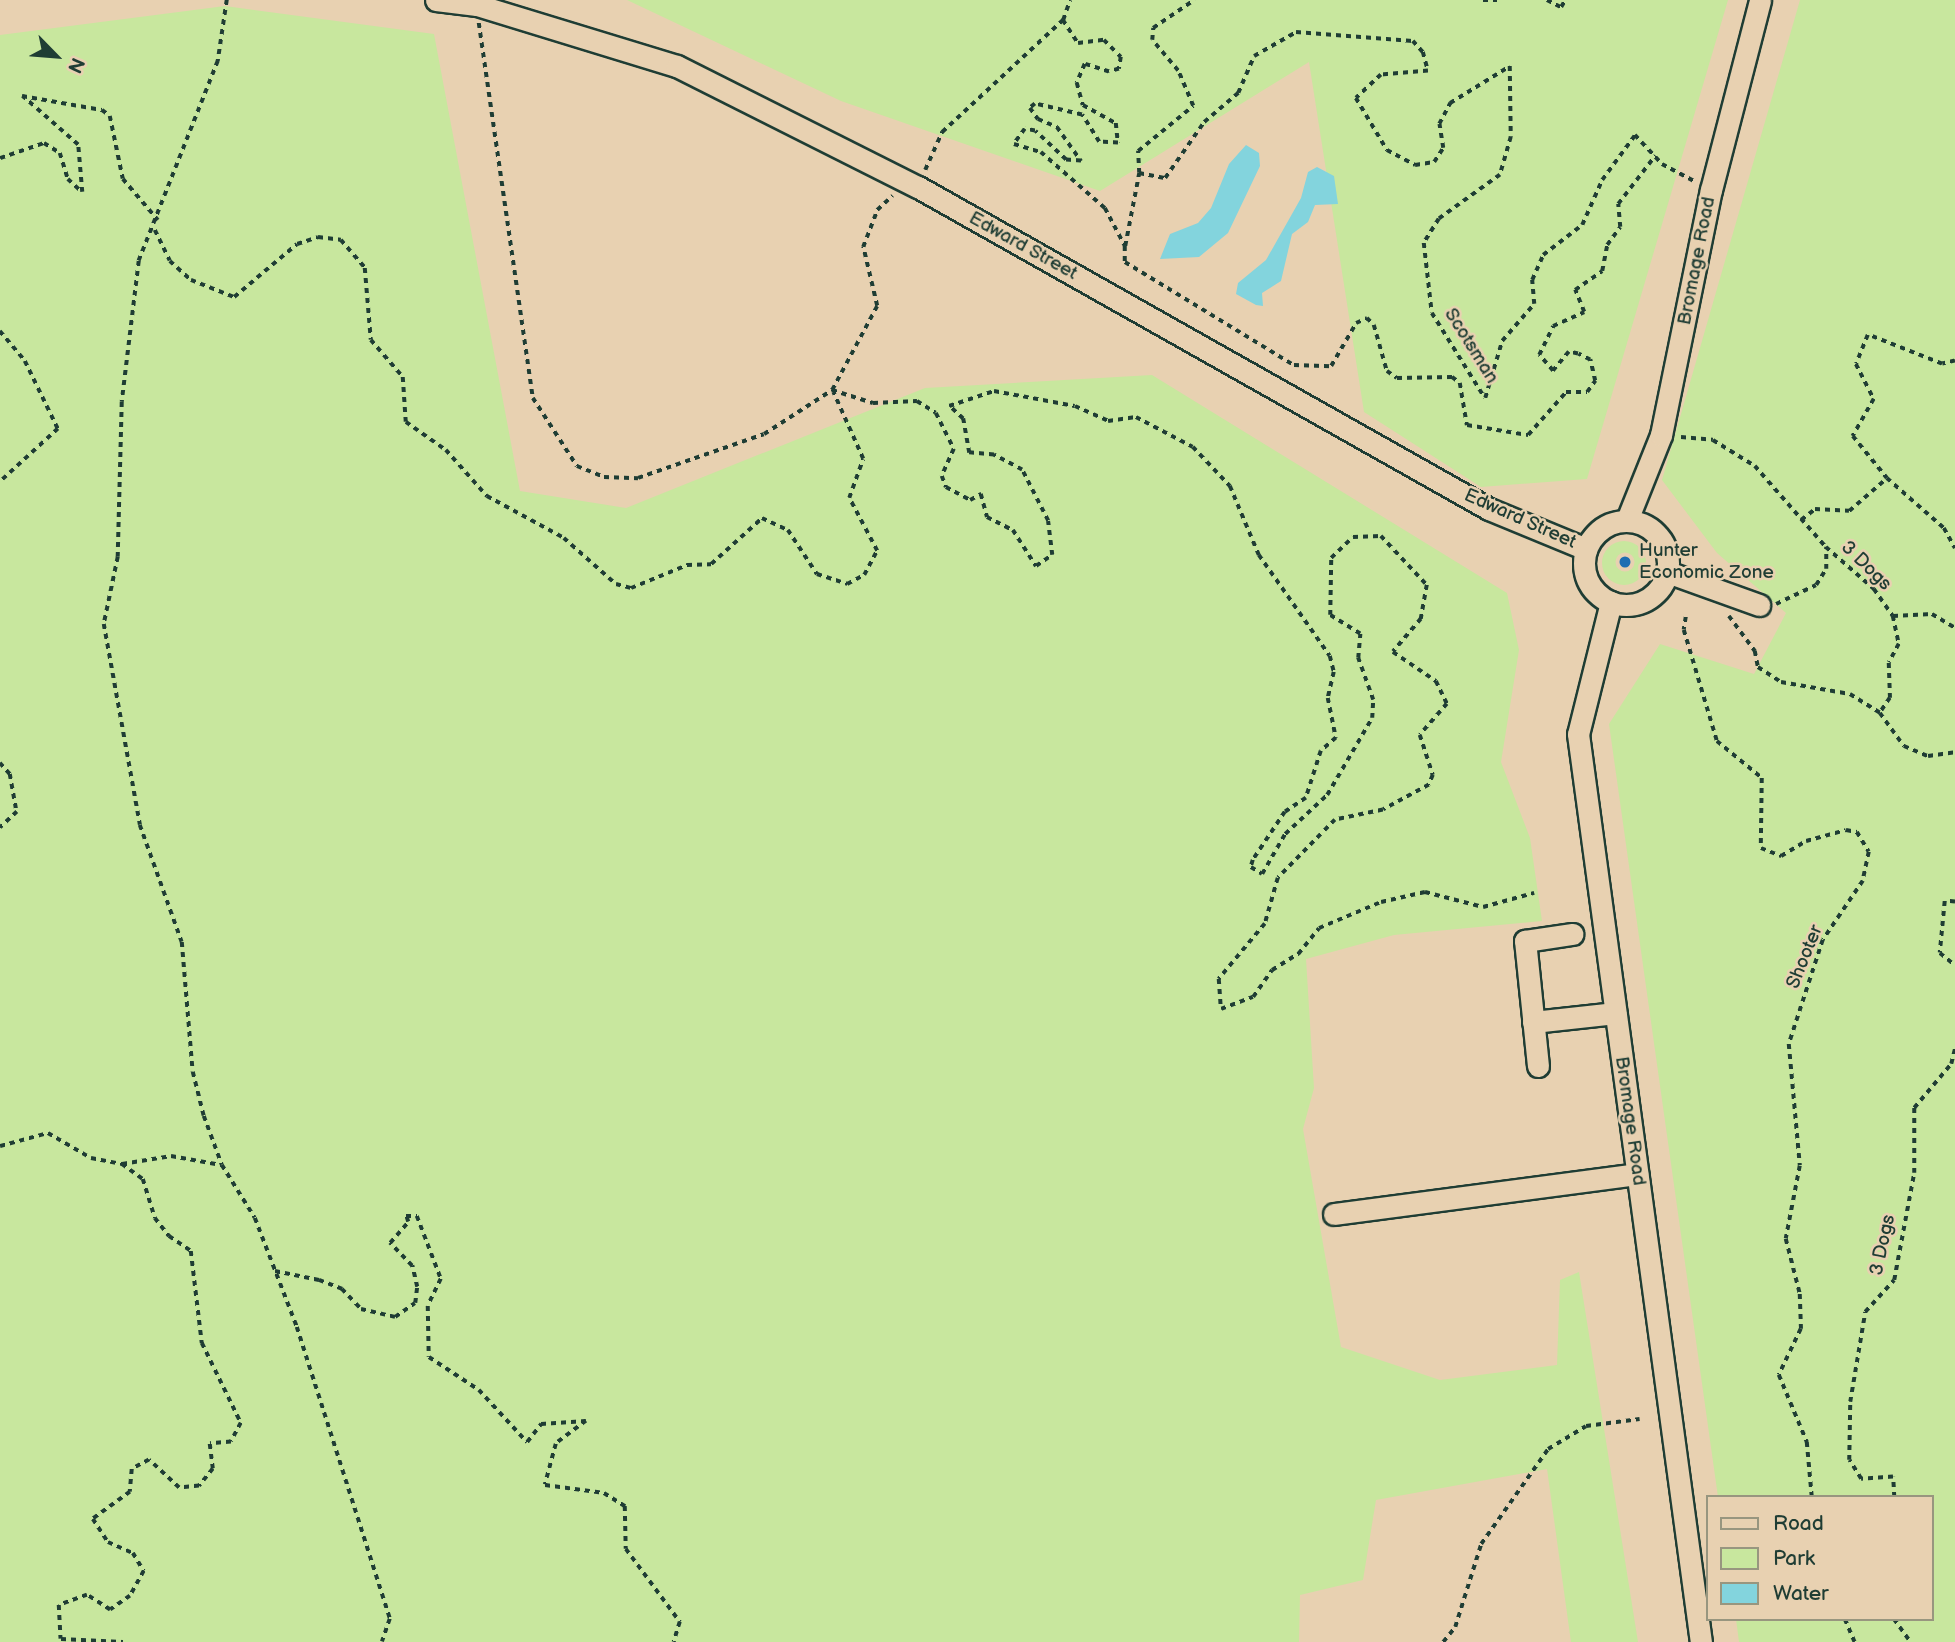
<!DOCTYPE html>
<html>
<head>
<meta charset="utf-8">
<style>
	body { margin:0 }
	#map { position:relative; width:1955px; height:1642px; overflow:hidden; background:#e8d1b1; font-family:"Balsamiq Sans",sans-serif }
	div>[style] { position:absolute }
	.green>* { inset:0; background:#c8e79e }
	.round { border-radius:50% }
	.water>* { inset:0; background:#83d4dd }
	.path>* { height:3.5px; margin-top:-1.75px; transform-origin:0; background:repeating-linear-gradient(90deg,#1f3d34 0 5px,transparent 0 10px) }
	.roads { filter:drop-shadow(2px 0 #1f3d34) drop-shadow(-2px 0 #1f3d34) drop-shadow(0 2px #1f3d34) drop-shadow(0 -2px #1f3d34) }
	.minor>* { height:21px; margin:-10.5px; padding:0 10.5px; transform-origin:10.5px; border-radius:10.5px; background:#e8d1b1 }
	.minor>.ring { margin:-10.5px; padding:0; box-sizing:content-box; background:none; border:21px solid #e8d1b1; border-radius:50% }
	.dots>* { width:19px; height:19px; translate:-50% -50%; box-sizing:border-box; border:4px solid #e8d1b1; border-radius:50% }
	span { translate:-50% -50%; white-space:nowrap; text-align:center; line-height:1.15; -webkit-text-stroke:5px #e8d1b1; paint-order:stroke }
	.street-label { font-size:19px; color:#1f3d34 }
	.poi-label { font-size:19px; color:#1f3d34 }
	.left { translate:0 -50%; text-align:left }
	.legend { position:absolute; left:1706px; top:1495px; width:228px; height:126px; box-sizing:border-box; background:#e8d1b1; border:2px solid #98967f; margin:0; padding:9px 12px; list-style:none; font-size:21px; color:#1f3d34 }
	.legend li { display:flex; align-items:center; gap:14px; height:35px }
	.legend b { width:35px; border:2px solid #98967f }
	.north { position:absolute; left:21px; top:21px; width:70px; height:70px; -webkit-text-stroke:5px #e8d1b1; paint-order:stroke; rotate:115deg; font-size:19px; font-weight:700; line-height:28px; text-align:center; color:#1f3d34 }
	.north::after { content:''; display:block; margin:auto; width:24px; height:32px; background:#1f3d34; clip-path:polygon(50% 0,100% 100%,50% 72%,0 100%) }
</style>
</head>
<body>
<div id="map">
	<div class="green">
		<i style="clip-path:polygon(627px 0,1728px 0,1587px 479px,1481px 487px,1364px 412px,1309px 62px,1100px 191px,841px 101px)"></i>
		<i style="clip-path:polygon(1800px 0,1955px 0,1955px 1642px,1739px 1642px,1736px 1619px,1932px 1619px,1932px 1497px,1718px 1497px,1609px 724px,1660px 644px,1754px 674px,1786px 613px,1717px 553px,1662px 480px)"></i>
		<i style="clip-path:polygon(225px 6px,434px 34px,520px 491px,626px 508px,925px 388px,1152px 375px,1507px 593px,1519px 650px,1501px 762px,1530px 838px,1542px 921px,1394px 935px,1306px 959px,1314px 1088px,1303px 1129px,1341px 1347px,1440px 1380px,1557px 1365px,1560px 1280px,1579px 1272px,1638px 1642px,1571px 1642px,1547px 1469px,1376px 1500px,1363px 1580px,1300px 1595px,1299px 1642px,0 1642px,0 35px)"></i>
		<i class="round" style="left:1602px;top:541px;width:44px;height:44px"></i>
	</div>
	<div class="water">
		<i style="clip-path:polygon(1246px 145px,1259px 153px,1260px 166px,1228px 233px,1199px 257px,1160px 259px,1170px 234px,1198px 223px,1211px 208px,1229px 164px)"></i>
		<i style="clip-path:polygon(1317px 167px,1334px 176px,1338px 204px,1315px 205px,1308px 222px,1292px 234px,1281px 281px,1262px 293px,1263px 306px,1256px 305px,1236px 294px,1238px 283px,1266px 260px,1301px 198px,1308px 172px)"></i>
	</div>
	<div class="path">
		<i style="left:227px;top:0;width:62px;rotate:98.4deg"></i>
		<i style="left:218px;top:61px;width:215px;rotate:111.6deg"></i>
		<i style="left:139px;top:261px;width:142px;rotate:96.9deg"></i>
		<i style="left:122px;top:402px;width:155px;rotate:91.5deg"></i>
		<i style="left:118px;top:557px;width:68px;rotate:101.8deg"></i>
		<i style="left:104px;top:624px;width:204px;rotate:79.8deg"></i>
		<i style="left:140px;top:825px;width:124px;rotate:70.3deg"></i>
		<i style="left:182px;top:942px;width:130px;rotate:85.2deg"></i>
		<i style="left:193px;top:1072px;width:45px;rotate:76deg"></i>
		<i style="left:204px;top:1116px;width:52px;rotate:69.8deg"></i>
		<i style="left:222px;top:1165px;width:62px;rotate:58.1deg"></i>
		<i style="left:255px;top:1218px;width:117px;rotate:68.9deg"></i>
		<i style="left:297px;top:1327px;width:306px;rotate:72.3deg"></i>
		<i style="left:390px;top:1619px;width:24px;rotate:109deg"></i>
		<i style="left:1483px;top:0;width:14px"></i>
		<i style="left:1547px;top:0;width:16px;rotate:27deg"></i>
		<i style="left:1561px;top:7px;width:8px;rotate:-60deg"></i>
		<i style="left:1063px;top:20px;width:27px;rotate:57deg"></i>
		<i style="left:1078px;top:43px;width:26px;rotate:-7deg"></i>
		<i style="left:1104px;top:40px;width:24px;rotate:45deg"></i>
		<i style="left:1121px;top:57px;width:12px;rotate:99deg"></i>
		<i style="left:1119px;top:69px;width:10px;rotate:163deg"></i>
		<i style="left:1109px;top:72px;width:25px;rotate:-162deg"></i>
		<i style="left:1085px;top:64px;width:21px;rotate:113deg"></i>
		<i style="left:1077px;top:83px;width:23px;rotate:75deg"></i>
		<i style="left:1083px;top:105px;width:38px;rotate:29deg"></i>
		<i style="left:1116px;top:123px;width:20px;rotate:84deg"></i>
		<i style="left:1118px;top:143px;width:19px;rotate:-177deg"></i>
		<i style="left:1099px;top:142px;width:32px;rotate:-122deg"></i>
		<i style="left:1082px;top:115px;width:48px;rotate:-166.8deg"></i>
		<i style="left:1035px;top:104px;width:6px;rotate:141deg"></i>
		<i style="left:1030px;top:108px;width:14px;rotate:54deg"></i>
		<i style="left:1038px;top:119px;width:21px;rotate:23deg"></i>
		<i style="left:1057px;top:127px;width:42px;rotate:54.8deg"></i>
		<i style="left:1081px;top:161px;width:15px;rotate:-176deg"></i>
		<i style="left:1066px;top:160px;width:42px;rotate:-136.9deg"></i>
		<i style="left:1035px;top:131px;width:10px;rotate:-169deg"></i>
		<i style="left:1025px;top:129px;width:19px;rotate:126deg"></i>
		<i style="left:1014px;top:144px;width:28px;rotate:17deg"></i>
		<i style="left:1041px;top:152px;width:85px;rotate:41.2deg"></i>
		<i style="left:1105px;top:208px;width:43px;rotate:62.2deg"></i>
		<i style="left:1125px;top:246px;width:16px;rotate:90deg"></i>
		<i style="left:1125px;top:262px;width:198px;rotate:31.4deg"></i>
		<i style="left:1294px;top:365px;width:37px;rotate:2deg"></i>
		<i style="left:1331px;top:366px;width:50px;rotate:-59.8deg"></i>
		<i style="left:1356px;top:323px;width:12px;rotate:-24deg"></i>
		<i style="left:1367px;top:318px;width:10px;rotate:45deg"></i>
		<i style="left:1374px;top:325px;width:48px;rotate:74.2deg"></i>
		<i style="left:1387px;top:371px;width:12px;rotate:35deg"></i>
		<i style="left:1397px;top:378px;width:55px;rotate:-1deg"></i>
		<i style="left:1452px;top:377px;width:10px;rotate:37deg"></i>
		<i style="left:1460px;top:383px;width:43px;rotate:80.5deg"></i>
		<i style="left:1467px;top:425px;width:62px;rotate:9.3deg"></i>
		<i style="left:1528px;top:435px;width:57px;rotate:-48.5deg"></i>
		<i style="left:1566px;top:392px;width:21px"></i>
		<i style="left:1587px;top:392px;width:14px;rotate:-54deg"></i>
		<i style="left:1595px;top:381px;width:22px;rotate:-103deg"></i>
		<i style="left:1590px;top:360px;width:13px;rotate:-153deg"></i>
		<i style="left:1578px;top:354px;width:9px;rotate:-167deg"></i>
		<i style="left:1569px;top:352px;width:25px;rotate:130deg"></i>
		<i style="left:1553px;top:371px;width:21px;rotate:-131deg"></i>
		<i style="left:1539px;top:355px;width:32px;rotate:-64deg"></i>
		<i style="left:1553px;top:326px;width:34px;rotate:-24deg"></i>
		<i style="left:1584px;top:312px;width:24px;rotate:-112deg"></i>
		<i style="left:1575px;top:290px;width:33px;rotate:-35deg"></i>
		<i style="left:1602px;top:271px;width:26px;rotate:-79deg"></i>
		<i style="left:1607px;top:245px;width:22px;rotate:-54deg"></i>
		<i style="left:1620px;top:227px;width:23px;rotate:-95deg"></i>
		<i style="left:1618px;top:204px;width:61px;rotate:-52.4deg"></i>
		<i style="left:479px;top:23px;width:379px;rotate:81.8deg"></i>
		<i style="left:533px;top:398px;width:81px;rotate:57.1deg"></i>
		<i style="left:577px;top:466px;width:29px;rotate:22deg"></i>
		<i style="left:604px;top:477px;width:34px;rotate:2deg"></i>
		<i style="left:638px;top:478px;width:133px;rotate:-19.2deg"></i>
		<i style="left:764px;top:434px;width:81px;rotate:-32.9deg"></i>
		<i style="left:832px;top:390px;width:95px;rotate:-61.8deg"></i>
		<i style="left:877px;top:306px;width:61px;rotate:-103.3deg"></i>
		<i style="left:863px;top:247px;width:40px;rotate:-69deg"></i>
		<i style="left:877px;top:210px;width:21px;rotate:-43deg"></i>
		<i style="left:0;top:158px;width:46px;rotate:-18.8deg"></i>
		<i style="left:44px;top:143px;width:19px;rotate:32deg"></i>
		<i style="left:60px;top:153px;width:27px;rotate:73deg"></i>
		<i style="left:68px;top:179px;width:19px;rotate:43deg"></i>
		<i style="left:82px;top:192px;width:47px;rotate:-94.9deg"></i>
		<i style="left:78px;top:145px;width:74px;rotate:-138.8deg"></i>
		<i style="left:22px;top:96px;width:81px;rotate:9.9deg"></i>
		<i style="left:102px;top:110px;width:10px;rotate:37deg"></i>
		<i style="left:110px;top:116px;width:64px;rotate:78.3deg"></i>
		<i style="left:123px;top:179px;width:54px;rotate:49.5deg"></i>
		<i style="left:925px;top:170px;width:42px;rotate:-65.9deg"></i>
		<i style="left:942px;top:132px;width:165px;rotate:-42.8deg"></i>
		<i style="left:1063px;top:20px;width:21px;rotate:-71deg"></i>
		<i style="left:1139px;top:173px;width:26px;rotate:11deg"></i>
		<i style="left:1165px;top:178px;width:68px;rotate:-55.1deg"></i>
		<i style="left:1204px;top:122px;width:45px;rotate:-40.5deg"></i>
		<i style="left:1238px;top:93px;width:40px;rotate:-66.6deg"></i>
		<i style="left:1254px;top:56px;width:48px;rotate:-29.7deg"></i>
		<i style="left:1296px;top:32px;width:117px;rotate:4.4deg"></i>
		<i style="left:1413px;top:41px;width:15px;rotate:48deg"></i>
		<i style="left:1423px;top:52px;width:20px;rotate:75deg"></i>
		<i style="left:1428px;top:71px;width:47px;rotate:175.1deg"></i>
		<i style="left:1381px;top:75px;width:34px;rotate:137deg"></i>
		<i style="left:1356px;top:98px;width:61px;rotate:59.2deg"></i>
		<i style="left:1387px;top:150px;width:32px;rotate:28deg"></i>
		<i style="left:1415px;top:165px;width:19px;rotate:-9deg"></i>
		<i style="left:1434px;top:162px;width:17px;rotate:-57deg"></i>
		<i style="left:1443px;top:148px;width:24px;rotate:-99deg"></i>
		<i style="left:1439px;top:124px;width:24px;rotate:-62deg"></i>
		<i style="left:1450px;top:103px;width:70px;rotate:-31.7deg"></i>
		<i style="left:1510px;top:66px;width:71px;rotate:89.2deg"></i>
		<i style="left:1511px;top:137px;width:40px;rotate:106deg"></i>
		<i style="left:1500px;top:175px;width:75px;rotate:144.2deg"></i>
		<i style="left:1439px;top:219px;width:28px;rotate:122deg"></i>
		<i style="left:1424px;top:243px;width:70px;rotate:83.5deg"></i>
		<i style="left:1432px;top:313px;width:100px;rotate:58.1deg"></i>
		<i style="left:1485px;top:398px;width:59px;rotate:-73.4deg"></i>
		<i style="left:1502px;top:341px;width:49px;rotate:-49.1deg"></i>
		<i style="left:1534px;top:304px;width:24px;rotate:-95deg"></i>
		<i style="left:1532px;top:280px;width:27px;rotate:-66deg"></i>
		<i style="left:1543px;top:255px;width:49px;rotate:-37.6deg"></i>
		<i style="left:1582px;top:225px;width:49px;rotate:-66deg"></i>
		<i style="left:1602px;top:180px;width:56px;rotate:-53.7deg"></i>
		<i style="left:1635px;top:135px;width:40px;rotate:47deg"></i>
		<i style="left:1662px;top:164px;width:36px;rotate:28deg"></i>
		<i style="left:155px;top:230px;width:34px;rotate:64deg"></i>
		<i style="left:170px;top:261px;width:28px;rotate:42deg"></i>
		<i style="left:191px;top:280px;width:46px;rotate:21.6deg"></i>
		<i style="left:234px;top:297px;width:82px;rotate:-40.1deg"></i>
		<i style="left:297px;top:244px;width:22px;rotate:-18deg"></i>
		<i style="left:318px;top:237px;width:23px;rotate:7deg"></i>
		<i style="left:341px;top:240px;width:37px;rotate:49deg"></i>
		<i style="left:365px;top:268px;width:72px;rotate:85.2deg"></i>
		<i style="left:371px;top:340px;width:49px;rotate:49.1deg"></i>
		<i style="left:403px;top:377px;width:45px;rotate:86.2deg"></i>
		<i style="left:406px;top:422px;width:49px;rotate:35deg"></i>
		<i style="left:446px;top:450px;width:62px;rotate:48.3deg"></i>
		<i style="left:487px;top:496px;width:88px;rotate:28.6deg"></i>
		<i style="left:564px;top:538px;width:69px;rotate:41.5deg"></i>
		<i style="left:616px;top:584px;width:16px;rotate:15deg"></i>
		<i style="left:631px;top:588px;width:61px;rotate:-22.3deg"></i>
		<i style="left:687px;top:565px;width:24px;rotate:-2deg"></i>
		<i style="left:711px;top:564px;width:69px;rotate:-42deg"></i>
		<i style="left:762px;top:518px;width:29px;rotate:25deg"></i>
		<i style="left:788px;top:530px;width:53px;rotate:56.6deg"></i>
		<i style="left:817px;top:574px;width:32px;rotate:18deg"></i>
		<i style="left:847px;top:584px;width:19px;rotate:-28deg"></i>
		<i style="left:864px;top:575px;width:27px;rotate:-62deg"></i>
		<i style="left:877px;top:551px;width:60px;rotate:-117.8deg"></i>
		<i style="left:849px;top:498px;width:41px;rotate:-70.3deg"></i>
		<i style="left:863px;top:459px;width:73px;rotate:-114.1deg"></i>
		<i style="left:1125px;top:246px;width:74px;rotate:-79.1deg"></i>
		<i style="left:1139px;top:173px;width:22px;rotate:-93deg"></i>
		<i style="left:1138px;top:151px;width:71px;rotate:-39.3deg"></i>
		<i style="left:1193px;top:106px;width:38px;rotate:-113deg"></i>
		<i style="left:1178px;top:71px;width:40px;rotate:-130deg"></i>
		<i style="left:1152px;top:40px;width:12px;rotate:-85deg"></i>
		<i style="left:1153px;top:28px;width:50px;rotate:-34.3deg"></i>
		<i style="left:0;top:331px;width:39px;rotate:50deg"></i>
		<i style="left:25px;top:361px;width:76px;rotate:64.1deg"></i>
		<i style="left:58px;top:429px;width:79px;rotate:137.6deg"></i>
		<i style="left:1955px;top:361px;width:13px;rotate:167deg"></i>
		<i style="left:1942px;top:364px;width:79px;rotate:-158.6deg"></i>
		<i style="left:1868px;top:335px;width:31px;rotate:112deg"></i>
		<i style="left:1856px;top:364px;width:39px;rotate:63deg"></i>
		<i style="left:1874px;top:399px;width:43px;rotate:119.6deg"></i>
		<i style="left:1853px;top:436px;width:54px;rotate:51deg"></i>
		<i style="left:1887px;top:478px;width:76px;rotate:41.3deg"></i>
		<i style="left:1944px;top:528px;width:23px;rotate:61deg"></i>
		<i style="left:832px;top:390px;width:43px;rotate:17.6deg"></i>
		<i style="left:873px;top:403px;width:44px;rotate:-2.6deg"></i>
		<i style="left:917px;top:401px;width:22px;rotate:32deg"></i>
		<i style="left:936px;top:413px;width:40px;rotate:63.4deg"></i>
		<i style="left:954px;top:449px;width:30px;rotate:114deg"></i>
		<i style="left:942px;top:476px;width:12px;rotate:70deg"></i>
		<i style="left:946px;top:487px;width:27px;rotate:28deg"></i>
		<i style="left:970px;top:500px;width:13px;rotate:-29deg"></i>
		<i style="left:981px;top:494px;width:24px;rotate:75deg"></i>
		<i style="left:987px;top:517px;width:29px;rotate:27deg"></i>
		<i style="left:1013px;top:530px;width:43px;rotate:57.4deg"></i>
		<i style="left:1036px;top:566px;width:19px;rotate:-35deg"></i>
		<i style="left:1052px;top:555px;width:34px;rotate:-97deg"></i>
		<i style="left:1048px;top:521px;width:57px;rotate:-117deg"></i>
		<i style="left:1022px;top:470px;width:32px;rotate:-152deg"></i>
		<i style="left:994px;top:455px;width:25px;rotate:-175deg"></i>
		<i style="left:969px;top:453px;width:35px;rotate:-100deg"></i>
		<i style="left:963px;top:419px;width:19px;rotate:-137deg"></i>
		<i style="left:949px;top:406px;width:47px;rotate:-18.4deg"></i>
		<i style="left:994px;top:391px;width:82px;rotate:10.5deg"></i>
		<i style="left:1075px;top:406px;width:36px;rotate:24deg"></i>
		<i style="left:1108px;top:421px;width:28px;rotate:-8deg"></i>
		<i style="left:1136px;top:417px;width:64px;rotate:27.8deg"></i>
		<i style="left:1193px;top:447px;width:54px;rotate:46.5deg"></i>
		<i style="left:1230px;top:486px;width:75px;rotate:67.2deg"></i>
		<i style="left:1259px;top:555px;width:123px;rotate:54.9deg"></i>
		<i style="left:1330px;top:656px;width:16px;rotate:76deg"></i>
		<i style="left:1334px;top:672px;width:27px;rotate:103deg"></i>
		<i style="left:1328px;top:698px;width:41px;rotate:78.7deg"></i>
		<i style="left:1336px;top:738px;width:20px;rotate:139deg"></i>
		<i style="left:1321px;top:751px;width:49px;rotate:107.7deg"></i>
		<i style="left:1306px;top:798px;width:25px;rotate:146deg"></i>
		<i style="left:1285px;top:812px;width:58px;rotate:123.7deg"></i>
		<i style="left:1253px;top:860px;width:7px;rotate:106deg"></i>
		<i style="left:1251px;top:867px;width:13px;rotate:32deg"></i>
		<i style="left:1262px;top:874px;width:46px;rotate:-60.1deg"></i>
		<i style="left:1285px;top:834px;width:57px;rotate:-42.9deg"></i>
		<i style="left:1327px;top:795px;width:89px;rotate:-59.7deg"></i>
		<i style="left:1372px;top:718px;width:18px;rotate:-87deg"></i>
		<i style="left:1373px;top:700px;width:45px;rotate:-109.7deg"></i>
		<i style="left:1358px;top:658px;width:24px;rotate:-85deg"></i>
		<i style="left:1360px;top:634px;width:36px;rotate:-148deg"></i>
		<i style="left:1330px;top:615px;width:57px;rotate:-89deg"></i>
		<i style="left:1331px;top:558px;width:30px;rotate:-44deg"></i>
		<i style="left:1353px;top:537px;width:28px;rotate:-2deg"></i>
		<i style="left:1381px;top:536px;width:67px;rotate:46.8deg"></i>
		<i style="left:1427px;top:585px;width:35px;rotate:100deg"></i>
		<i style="left:1421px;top:619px;width:43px;rotate:130.3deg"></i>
		<i style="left:1393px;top:652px;width:52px;rotate:34deg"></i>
		<i style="left:1436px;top:681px;width:25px;rotate:64deg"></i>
		<i style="left:1447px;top:704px;width:41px;rotate:131.1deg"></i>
		<i style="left:1420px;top:735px;width:42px;rotate:72deg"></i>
		<i style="left:1433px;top:775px;width:11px;rotate:112deg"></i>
		<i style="left:1429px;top:785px;width:52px;rotate:151.5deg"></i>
		<i style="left:1383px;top:810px;width:49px;rotate:168.2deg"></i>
		<i style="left:1335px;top:820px;width:81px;rotate:134.5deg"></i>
		<i style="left:1278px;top:878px;width:48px;rotate:105.8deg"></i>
		<i style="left:1265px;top:924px;width:72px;rotate:129.9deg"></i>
		<i style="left:1219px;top:979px;width:30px;rotate:86deg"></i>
		<i style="left:1221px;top:1009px;width:34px;rotate:-21deg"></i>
		<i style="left:1253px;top:997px;width:33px;rotate:-55deg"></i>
		<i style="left:1272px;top:970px;width:31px;rotate:-32deg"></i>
		<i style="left:1298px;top:954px;width:33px;rotate:-51deg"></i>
		<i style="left:1319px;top:928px;width:67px;rotate:-22.8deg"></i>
		<i style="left:1381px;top:902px;width:45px;rotate:-12.8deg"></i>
		<i style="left:1425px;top:892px;width:60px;rotate:14.5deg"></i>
		<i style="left:1483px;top:907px;width:53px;rotate:-15.4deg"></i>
		<i style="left:1681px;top:437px;width:32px;rotate:5deg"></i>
		<i style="left:1713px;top:440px;width:49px;rotate:31.8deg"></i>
		<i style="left:1755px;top:466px;width:108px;rotate:48.8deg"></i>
		<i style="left:1826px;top:547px;width:64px;rotate:41.2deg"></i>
		<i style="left:1874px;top:589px;width:33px;rotate:55deg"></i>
		<i style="left:1893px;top:616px;width:29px;rotate:78deg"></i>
		<i style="left:1899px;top:644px;width:21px;rotate:118deg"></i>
		<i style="left:1889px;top:663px;width:35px;rotate:88deg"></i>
		<i style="left:1890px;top:698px;width:18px;rotate:124deg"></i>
		<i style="left:1880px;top:713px;width:41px;rotate:54deg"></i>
		<i style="left:1904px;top:746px;width:26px;rotate:23deg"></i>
		<i style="left:1928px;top:756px;width:27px;rotate:-8deg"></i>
		<i style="left:1801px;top:520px;width:18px;rotate:-38deg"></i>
		<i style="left:1815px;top:509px;width:34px;rotate:3deg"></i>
		<i style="left:1849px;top:511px;width:50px;rotate:-41deg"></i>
		<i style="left:1776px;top:604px;width:44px;rotate:-25.4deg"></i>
		<i style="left:1816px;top:585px;width:19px;rotate:-58deg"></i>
		<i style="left:1826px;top:569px;width:22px;rotate:-90deg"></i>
		<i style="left:1729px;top:616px;width:44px;rotate:53.4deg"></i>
		<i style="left:1755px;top:651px;width:16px;rotate:79deg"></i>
		<i style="left:1758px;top:667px;width:27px;rotate:33deg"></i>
		<i style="left:1781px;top:682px;width:70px;rotate:9.9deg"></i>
		<i style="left:1850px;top:694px;width:36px;rotate:32deg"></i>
		<i style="left:1893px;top:616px;width:39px;rotate:-3deg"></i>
		<i style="left:1932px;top:614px;width:27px;rotate:31deg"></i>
		<i style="left:1686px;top:617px;width:13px;rotate:99deg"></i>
		<i style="left:1684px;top:630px;width:116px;rotate:73.4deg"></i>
		<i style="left:1717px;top:741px;width:58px;rotate:39.4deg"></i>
		<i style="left:1762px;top:778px;width:70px;rotate:90.8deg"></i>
		<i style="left:1761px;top:848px;width:22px;rotate:22deg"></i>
		<i style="left:1781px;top:856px;width:29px;rotate:-31deg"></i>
		<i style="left:1806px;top:841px;width:41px;rotate:-15.4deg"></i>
		<i style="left:1846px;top:830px;width:11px;rotate:10deg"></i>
		<i style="left:1857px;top:832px;width:23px;rotate:59deg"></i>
		<i style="left:1869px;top:852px;width:30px;rotate:102deg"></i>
		<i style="left:1863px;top:881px;width:71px;rotate:124.1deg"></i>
		<i style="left:1823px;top:940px;width:109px;rotate:108.1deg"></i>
		<i style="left:1789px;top:1044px;width:122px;rotate:84.8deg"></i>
		<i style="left:1800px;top:1166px;width:74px;rotate:100.9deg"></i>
		<i style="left:1786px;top:1239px;width:57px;rotate:75.7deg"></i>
		<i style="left:1800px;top:1294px;width:35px;rotate:88deg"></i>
		<i style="left:1801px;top:1329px;width:51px;rotate:115.6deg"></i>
		<i style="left:1779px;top:1375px;width:73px;rotate:67.3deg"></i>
		<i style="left:1807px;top:1442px;width:55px;rotate:84.8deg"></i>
		<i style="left:0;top:763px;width:15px;rotate:48deg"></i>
		<i style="left:10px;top:774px;width:39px;rotate:80deg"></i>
		<i style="left:17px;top:812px;width:23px;rotate:137deg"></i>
		<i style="left:1955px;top:902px;width:10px;rotate:-174deg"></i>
		<i style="left:1945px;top:901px;width:52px;rotate:95.5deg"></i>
		<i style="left:1940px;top:953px;width:19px;rotate:39deg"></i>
		<i style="left:0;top:1146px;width:50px;rotate:-15.2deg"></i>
		<i style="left:48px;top:1133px;width:50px;rotate:30.2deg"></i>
		<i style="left:91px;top:1158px;width:32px;rotate:11deg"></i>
		<i style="left:122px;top:1164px;width:50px;rotate:-9.3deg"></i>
		<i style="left:171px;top:1156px;width:51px;rotate:10.2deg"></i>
		<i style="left:122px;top:1164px;width:26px;rotate:36deg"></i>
		<i style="left:143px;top:1179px;width:41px;rotate:72.9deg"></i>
		<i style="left:155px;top:1218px;width:23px;rotate:52deg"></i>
		<i style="left:169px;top:1236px;width:27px;rotate:34deg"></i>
		<i style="left:191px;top:1251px;width:93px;rotate:83.2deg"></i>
		<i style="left:202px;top:1343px;width:89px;rotate:64deg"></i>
		<i style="left:241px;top:1423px;width:21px;rotate:118deg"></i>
		<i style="left:231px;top:1442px;width:21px;rotate:175deg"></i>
		<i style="left:210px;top:1444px;width:25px;rotate:83deg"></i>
		<i style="left:213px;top:1469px;width:22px;rotate:129deg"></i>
		<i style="left:199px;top:1486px;width:20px;rotate:174deg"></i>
		<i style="left:179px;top:1488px;width:41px;rotate:-137deg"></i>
		<i style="left:149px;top:1460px;width:19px;rotate:152deg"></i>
		<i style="left:132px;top:1469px;width:23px;rotate:95deg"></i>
		<i style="left:130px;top:1492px;width:46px;rotate:143.9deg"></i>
		<i style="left:93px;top:1519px;width:27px;rotate:57deg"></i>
		<i style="left:108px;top:1542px;width:27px;rotate:24deg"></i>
		<i style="left:133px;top:1553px;width:21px;rotate:59deg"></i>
		<i style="left:144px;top:1571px;width:29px;rotate:119deg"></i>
		<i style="left:130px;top:1596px;width:24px;rotate:145deg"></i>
		<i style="left:110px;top:1610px;width:27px;rotate:-147deg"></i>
		<i style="left:87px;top:1595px;width:30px;rotate:160deg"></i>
		<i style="left:59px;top:1605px;width:34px;rotate:87deg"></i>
		<i style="left:61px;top:1639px;width:62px;rotate:2.8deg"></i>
		<i style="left:275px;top:1271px;width:45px;rotate:11.6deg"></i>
		<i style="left:319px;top:1280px;width:25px;rotate:21deg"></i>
		<i style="left:342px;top:1289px;width:28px;rotate:46deg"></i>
		<i style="left:361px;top:1309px;width:35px;rotate:13deg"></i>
		<i style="left:395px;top:1317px;width:24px;rotate:-35deg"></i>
		<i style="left:415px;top:1303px;width:16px;rotate:-83deg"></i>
		<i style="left:417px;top:1287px;width:22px;rotate:-103deg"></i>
		<i style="left:412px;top:1266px;width:32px;rotate:-134deg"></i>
		<i style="left:390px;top:1243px;width:28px;rotate:-49deg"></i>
		<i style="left:408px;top:1222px;width:6px;rotate:-108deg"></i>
		<i style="left:406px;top:1216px;width:11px"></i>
		<i style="left:417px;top:1216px;width:67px;rotate:69.1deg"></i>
		<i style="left:441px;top:1279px;width:30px;rotate:116deg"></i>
		<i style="left:428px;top:1306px;width:51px;rotate:88.9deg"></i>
		<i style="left:429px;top:1357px;width:60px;rotate:33.4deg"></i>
		<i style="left:479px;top:1390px;width:71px;rotate:47.3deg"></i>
		<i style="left:527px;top:1442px;width:23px;rotate:-52deg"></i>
		<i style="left:541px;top:1424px;width:45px;rotate:-3.8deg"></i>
		<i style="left:586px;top:1421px;width:38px;rotate:143deg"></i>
		<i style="left:556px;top:1444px;width:42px;rotate:105deg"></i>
		<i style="left:545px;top:1485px;width:60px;rotate:7.7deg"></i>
		<i style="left:604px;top:1493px;width:25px;rotate:32deg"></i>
		<i style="left:625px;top:1506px;width:43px;rotate:88.7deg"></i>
		<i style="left:626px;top:1549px;width:91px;rotate:53.5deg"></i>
		<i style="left:680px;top:1622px;width:21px;rotate:107deg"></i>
		<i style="left:1894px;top:1497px;width:20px;rotate:-93deg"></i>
		<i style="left:1893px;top:1477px;width:32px;rotate:176deg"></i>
		<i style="left:1861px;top:1479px;width:22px;rotate:-122deg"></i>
		<i style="left:1849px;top:1460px;width:58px;rotate:-89deg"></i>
		<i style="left:1850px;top:1402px;width:91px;rotate:-80.5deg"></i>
		<i style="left:1865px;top:1312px;width:43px;rotate:-47.8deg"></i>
		<i style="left:1894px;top:1280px;width:109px;rotate:-79.4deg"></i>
		<i style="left:1914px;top:1173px;width:65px;rotate:-90deg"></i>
		<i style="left:1914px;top:1108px;width:57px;rotate:-49.9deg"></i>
		<i style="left:1951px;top:1064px;width:16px;rotate:-76deg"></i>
		<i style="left:1845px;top:1619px;width:25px;rotate:67deg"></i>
		<i style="left:1894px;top:1619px;width:29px;rotate:54deg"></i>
		<i style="left:1443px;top:1642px;width:19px;rotate:-51deg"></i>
		<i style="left:1455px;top:1627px;width:87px;rotate:-72.6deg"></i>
		<i style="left:1481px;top:1544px;width:116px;rotate:-54.8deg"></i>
		<i style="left:1548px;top:1449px;width:44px;rotate:-31.2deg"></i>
		<i style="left:1586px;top:1426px;width:54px;rotate:-7.4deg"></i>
	</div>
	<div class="roads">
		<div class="minor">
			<i style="left:436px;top:0;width:41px;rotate:7deg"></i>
			<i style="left:477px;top:5px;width:209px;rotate:17deg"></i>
			<i style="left:677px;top:66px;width:270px;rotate:26.7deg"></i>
			<i style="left:918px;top:187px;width:656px;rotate:29.42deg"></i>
			<i style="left:1489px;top:509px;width:105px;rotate:22.4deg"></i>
			<i style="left:1627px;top:520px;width:92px;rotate:-68.2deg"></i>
			<i style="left:1661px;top:435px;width:250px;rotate:-78.5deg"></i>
			<i style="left:1711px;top:190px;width:196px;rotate:-75.5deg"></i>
			<i class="ring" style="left:1584px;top:521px;width:63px;height:63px"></i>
			<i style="left:1667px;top:572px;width:98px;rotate:19.7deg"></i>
			<i style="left:1611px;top:602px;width:136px;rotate:104deg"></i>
			<i style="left:1578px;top:734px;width:916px;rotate:82.29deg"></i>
			<i style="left:1533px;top:1022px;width:83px;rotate:-6.2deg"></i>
			<i style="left:1538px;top:1066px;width:126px;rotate:-95.9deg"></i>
			<i style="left:1525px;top:941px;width:48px;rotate:-8.5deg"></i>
			<i style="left:1334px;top:1214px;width:306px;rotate:-7.5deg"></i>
		</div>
	</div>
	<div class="dots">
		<i style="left:1625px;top:562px;background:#1f6fb2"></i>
	</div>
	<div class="street-label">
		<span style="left:1023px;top:246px;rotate:29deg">Edward Street</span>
		<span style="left:1697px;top:261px;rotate:-79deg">Bromage Road</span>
		<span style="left:1471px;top:346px;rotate:58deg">Scotsman</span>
		<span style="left:1520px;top:519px;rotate:24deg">Edward Street</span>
		<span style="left:1866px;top:566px;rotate:44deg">3 Dogs</span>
		<span style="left:1805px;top:957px;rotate:-68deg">Shooter</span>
		<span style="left:1630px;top:1121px;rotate:82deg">Bromage Road</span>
		<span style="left:1883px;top:1245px;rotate:-78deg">3 Dogs</span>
	</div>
	<div class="poi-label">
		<span class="left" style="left:1639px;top:562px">Hunter<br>Economic Zone</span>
	</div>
	<ul class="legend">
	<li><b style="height:9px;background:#e8d1b1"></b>Road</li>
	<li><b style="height:19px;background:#c8e79e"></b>Park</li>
	<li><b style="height:19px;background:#83d4dd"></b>Water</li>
	</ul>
	<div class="north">N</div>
</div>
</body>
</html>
